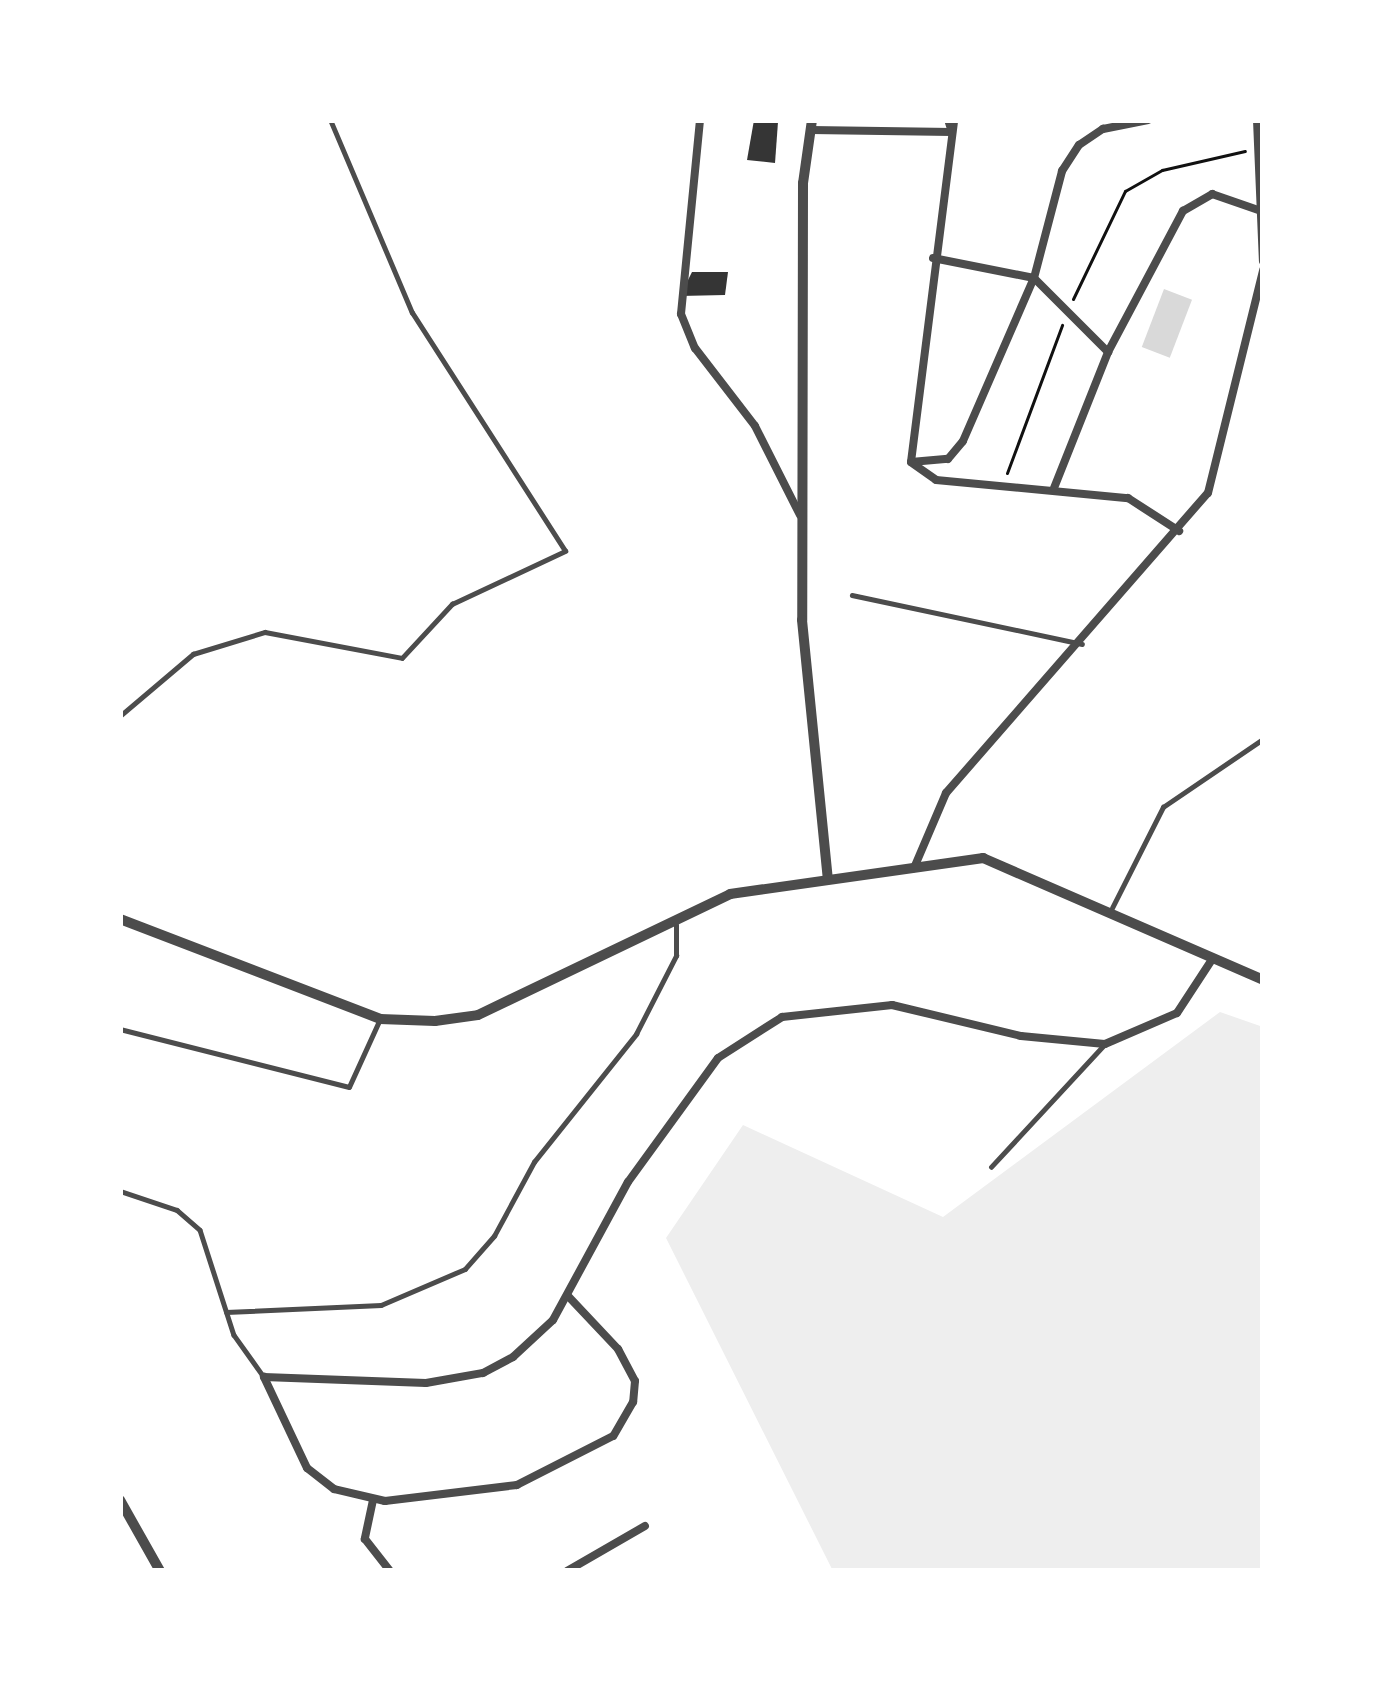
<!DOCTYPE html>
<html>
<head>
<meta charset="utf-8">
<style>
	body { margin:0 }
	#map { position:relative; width:1383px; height:1691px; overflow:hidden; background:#fff; font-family:"Exo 2",sans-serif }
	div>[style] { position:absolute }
	.green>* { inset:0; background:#eee }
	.water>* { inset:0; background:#d9d9d9; transform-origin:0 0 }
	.building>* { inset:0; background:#353535 }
	.path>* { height:3px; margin:-1.5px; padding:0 1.5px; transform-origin:1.5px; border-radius:1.5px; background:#111 }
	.service>* { height:4.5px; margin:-2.25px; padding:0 2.25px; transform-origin:2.25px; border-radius:2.25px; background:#4c4c4c }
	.minor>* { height:8px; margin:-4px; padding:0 4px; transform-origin:4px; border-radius:4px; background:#4c4c4c }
	.tertiary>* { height:10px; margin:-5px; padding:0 5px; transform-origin:5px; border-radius:5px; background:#4c4c4c }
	span { translate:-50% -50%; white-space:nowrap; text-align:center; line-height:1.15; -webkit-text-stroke:12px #fff; paint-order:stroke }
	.frame { position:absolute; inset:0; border:123px solid #fff; pointer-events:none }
</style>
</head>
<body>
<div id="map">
	<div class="green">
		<i style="clip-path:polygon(1220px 1012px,1263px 1027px,1263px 1571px,833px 1571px,666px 1238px,743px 1125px,943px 1217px)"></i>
	</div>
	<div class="water">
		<i style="left:1164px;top:289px;width:30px;height:62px;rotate:21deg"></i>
	</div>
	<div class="building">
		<i style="clip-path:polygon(754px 120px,778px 122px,775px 163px,747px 160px)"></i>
		<i style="clip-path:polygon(692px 272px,728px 272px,725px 295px,680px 296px)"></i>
	</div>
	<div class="path">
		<i style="left:1073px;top:299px;width:120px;rotate:-64.3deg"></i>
		<i style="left:1125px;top:191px;width:43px;rotate:-29.6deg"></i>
		<i style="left:1162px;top:170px;width:85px;rotate:-12.9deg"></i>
		<i style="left:1007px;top:473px;width:158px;rotate:-69.6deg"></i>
	</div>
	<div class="service">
		<i style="left:852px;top:595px;width:235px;rotate:12deg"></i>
		<i style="left:120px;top:716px;width:96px;rotate:-40.3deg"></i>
		<i style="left:193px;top:654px;width:75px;rotate:-17deg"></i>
		<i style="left:265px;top:632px;width:139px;rotate:10.7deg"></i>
		<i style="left:402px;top:658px;width:74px;rotate:-47.2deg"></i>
		<i style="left:452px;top:604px;width:125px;rotate:-25.1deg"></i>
		<i style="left:565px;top:551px;width:283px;rotate:-122.7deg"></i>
		<i style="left:412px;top:313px;width:210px;rotate:-113deg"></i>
		<i style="left:1112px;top:908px;width:113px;rotate:-63.2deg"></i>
		<i style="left:1163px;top:807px;width:121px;rotate:-34.2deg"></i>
		<i style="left:120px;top:1029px;width:236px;rotate:14.2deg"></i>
		<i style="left:349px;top:1087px;width:75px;rotate:-65.5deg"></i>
		<i style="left:991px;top:1167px;width:168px;rotate:-47.2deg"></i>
		<i style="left:120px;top:1191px;width:60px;rotate:18.4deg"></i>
		<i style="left:177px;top:1210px;width:30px;rotate:41deg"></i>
		<i style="left:200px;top:1230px;width:110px;rotate:72.1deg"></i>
		<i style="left:234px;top:1335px;width:52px;rotate:54.5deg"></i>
		<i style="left:226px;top:1312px;width:155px;rotate:-2.6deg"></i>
		<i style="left:381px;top:1305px;width:91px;rotate:-23.2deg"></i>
		<i style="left:465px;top:1269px;width:44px;rotate:-48.7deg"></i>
		<i style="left:494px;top:1236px;width:84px;rotate:-61.6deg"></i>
		<i style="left:534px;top:1162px;width:164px;rotate:-51.4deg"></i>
		<i style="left:636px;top:1034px;width:88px;rotate:-62.9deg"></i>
		<i style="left:676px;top:956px;width:31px;rotate:-90deg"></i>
	</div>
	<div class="minor">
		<i style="left:700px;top:120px;width:195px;rotate:95.6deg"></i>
		<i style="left:681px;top:314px;width:37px;rotate:68deg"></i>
		<i style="left:695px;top:348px;width:98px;rotate:52.4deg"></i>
		<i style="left:755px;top:426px;width:100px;rotate:63.2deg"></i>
		<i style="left:1257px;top:120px;width:141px;rotate:87.6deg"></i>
		<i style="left:811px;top:130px;width:141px;rotate:0.8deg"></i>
		<i style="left:952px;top:132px;width:13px;rotate:-108deg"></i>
		<i style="left:933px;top:258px;width:103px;rotate:11.2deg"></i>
		<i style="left:1034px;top:278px;width:105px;rotate:45deg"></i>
		<i style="left:911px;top:462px;width:37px;rotate:-5deg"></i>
		<i style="left:948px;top:459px;width:23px;rotate:-50deg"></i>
		<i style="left:963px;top:441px;width:178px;rotate:-66.5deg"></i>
		<i style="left:1034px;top:278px;width:111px;rotate:-75.3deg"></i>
		<i style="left:1062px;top:171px;width:31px;rotate:-57deg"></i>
		<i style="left:1079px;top:145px;width:29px;rotate:-34deg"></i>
		<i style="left:1103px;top:129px;width:46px;rotate:-11.3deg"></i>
		<i style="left:911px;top:462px;width:345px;rotate:-82.8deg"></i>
		<i style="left:912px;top:463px;width:29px;rotate:35deg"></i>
		<i style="left:936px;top:480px;width:193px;rotate:5.4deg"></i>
		<i style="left:1128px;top:498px;width:61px;rotate:32.9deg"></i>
		<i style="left:1054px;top:488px;width:146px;rotate:-68.3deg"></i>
		<i style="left:1108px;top:352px;width:160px;rotate:-62deg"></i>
		<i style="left:1183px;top:211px;width:34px;rotate:-30deg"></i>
		<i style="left:1212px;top:194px;width:52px;rotate:19.1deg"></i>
		<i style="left:914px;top:868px;width:82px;rotate:-66.9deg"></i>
		<i style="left:946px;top:793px;width:398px;rotate:-48.9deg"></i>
		<i style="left:1208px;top:493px;width:230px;rotate:-76.1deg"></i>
		<i style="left:568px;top:1296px;width:73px;rotate:46.7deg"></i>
		<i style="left:618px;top:1349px;width:36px;rotate:62deg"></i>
		<i style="left:635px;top:1381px;width:21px;rotate:95deg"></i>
		<i style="left:633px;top:1402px;width:39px;rotate:120deg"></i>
		<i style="left:613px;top:1436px;width:108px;rotate:153deg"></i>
		<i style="left:517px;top:1485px;width:133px;rotate:173.1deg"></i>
		<i style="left:385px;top:1501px;width:52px;rotate:-166.8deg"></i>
		<i style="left:334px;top:1489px;width:34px;rotate:-142deg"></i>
		<i style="left:307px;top:1468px;width:101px;rotate:-115.3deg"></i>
		<i style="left:264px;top:1377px;width:162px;rotate:2.1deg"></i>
		<i style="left:426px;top:1383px;width:58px;rotate:-10deg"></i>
		<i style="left:483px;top:1373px;width:34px;rotate:-28deg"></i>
		<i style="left:513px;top:1357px;width:54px;rotate:-42.8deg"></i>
		<i style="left:553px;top:1320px;width:157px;rotate:-61.5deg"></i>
		<i style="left:628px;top:1182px;width:153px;rotate:-54deg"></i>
		<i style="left:718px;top:1058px;width:76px;rotate:-32.6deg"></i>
		<i style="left:782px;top:1017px;width:111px;rotate:-6.2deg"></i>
		<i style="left:892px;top:1005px;width:133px;rotate:13.5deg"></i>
		<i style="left:1021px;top:1036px;width:84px;rotate:5.4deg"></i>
		<i style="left:1105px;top:1044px;width:78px;rotate:-23.3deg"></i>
		<i style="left:1177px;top:1013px;width:66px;rotate:-56.8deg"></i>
		<i style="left:373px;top:1500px;width:40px;rotate:102deg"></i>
		<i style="left:365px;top:1539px;width:41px;rotate:52deg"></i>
		<i style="left:567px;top:1571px;width:90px;rotate:-30deg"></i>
	</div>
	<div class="tertiary">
		<i style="left:812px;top:120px;width:64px;rotate:98.1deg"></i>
		<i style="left:803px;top:183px;width:437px;rotate:90.1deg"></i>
		<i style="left:802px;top:620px;width:260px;rotate:84.3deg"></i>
		<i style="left:120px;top:919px;width:279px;rotate:21deg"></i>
		<i style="left:380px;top:1019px;width:55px;rotate:2.1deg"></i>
		<i style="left:435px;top:1021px;width:43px;rotate:-7.9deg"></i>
		<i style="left:478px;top:1015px;width:280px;rotate:-25.6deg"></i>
		<i style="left:730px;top:894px;width:256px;rotate:-8.1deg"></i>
		<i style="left:983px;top:858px;width:305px;rotate:23.5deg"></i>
		<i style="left:120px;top:1500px;width:81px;rotate:60.6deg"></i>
	</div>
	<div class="frame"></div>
</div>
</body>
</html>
